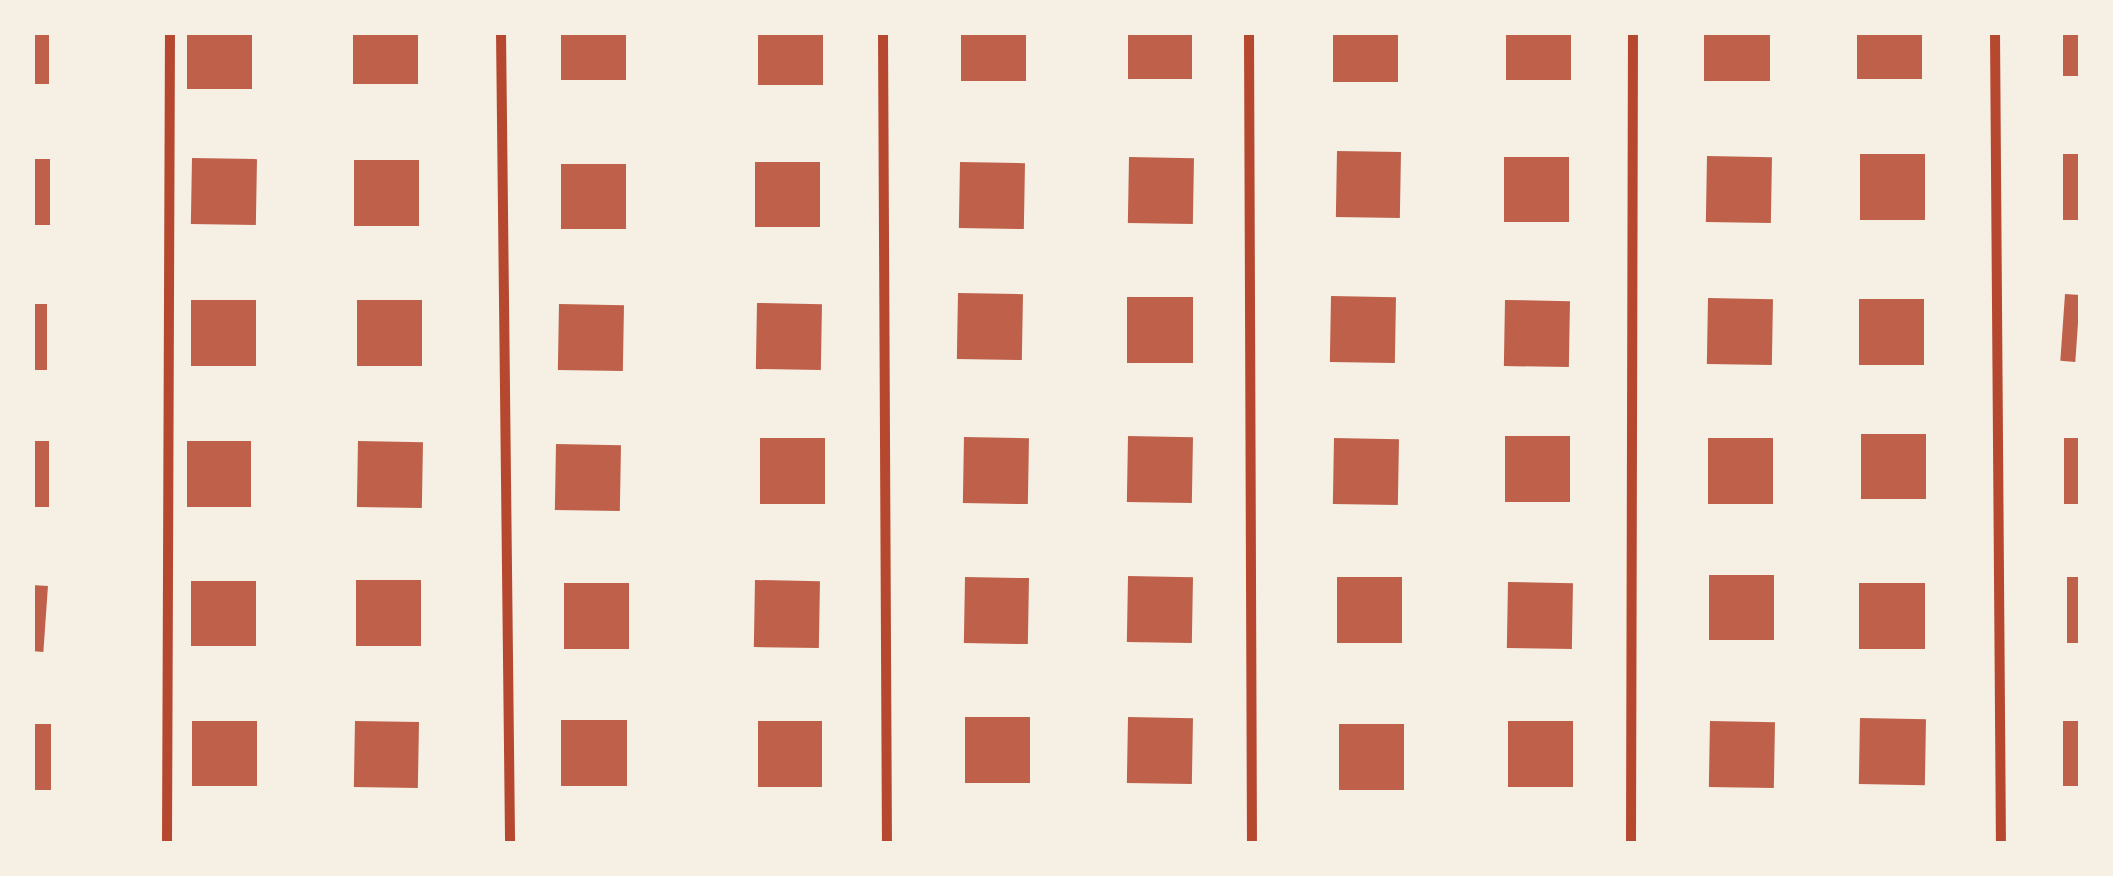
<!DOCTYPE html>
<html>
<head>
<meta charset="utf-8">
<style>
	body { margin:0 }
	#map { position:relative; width:2113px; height:876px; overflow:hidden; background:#f6efe4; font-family:"DejaVu Sans",sans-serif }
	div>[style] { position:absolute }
	.building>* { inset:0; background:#bf614a; transform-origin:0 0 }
	.minor>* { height:10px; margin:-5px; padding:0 5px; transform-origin:5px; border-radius:5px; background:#b5482f }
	span { translate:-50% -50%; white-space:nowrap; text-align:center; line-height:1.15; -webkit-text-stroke:8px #f6efe4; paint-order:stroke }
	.frame { position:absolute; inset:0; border:35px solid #f6efe4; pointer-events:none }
</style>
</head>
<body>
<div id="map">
	<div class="building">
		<i style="left:32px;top:32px;width:17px;height:52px"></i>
		<i style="left:187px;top:32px;width:65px;height:57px"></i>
		<i style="left:353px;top:32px;width:65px;height:52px"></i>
		<i style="left:561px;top:32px;width:65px;height:48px"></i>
		<i style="left:758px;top:32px;width:65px;height:53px"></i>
		<i style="left:961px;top:32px;width:65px;height:49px"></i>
		<i style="left:1128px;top:32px;width:64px;height:47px"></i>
		<i style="left:1333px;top:32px;width:65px;height:50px"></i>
		<i style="left:1506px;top:32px;width:65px;height:48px"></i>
		<i style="left:1704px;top:32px;width:66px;height:49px"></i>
		<i style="left:1857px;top:32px;width:65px;height:47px"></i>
		<i style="left:2063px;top:32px;width:17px;height:44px"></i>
		<i style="left:1337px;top:151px;width:64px;height:66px;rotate:1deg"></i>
		<i style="left:1860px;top:154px;width:65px;height:66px"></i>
		<i style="left:2063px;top:154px;width:17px;height:66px"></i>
		<i style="left:1707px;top:156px;width:65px;height:66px;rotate:1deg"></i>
		<i style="left:1129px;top:157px;width:65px;height:66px;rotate:1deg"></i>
		<i style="left:1504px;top:157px;width:65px;height:65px"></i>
		<i style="left:192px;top:158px;width:65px;height:66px;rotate:1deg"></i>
		<i style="left:32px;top:159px;width:18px;height:66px"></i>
		<i style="left:354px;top:160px;width:65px;height:66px"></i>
		<i style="left:755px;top:162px;width:65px;height:65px"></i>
		<i style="left:960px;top:162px;width:65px;height:66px;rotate:1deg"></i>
		<i style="left:561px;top:164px;width:65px;height:65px"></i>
		<i style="left:958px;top:293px;width:65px;height:66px;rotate:1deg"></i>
		<i style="left:2065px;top:294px;width:15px;height:67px;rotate:4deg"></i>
		<i style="left:1331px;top:296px;width:65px;height:66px;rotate:1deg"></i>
		<i style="left:1127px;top:297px;width:66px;height:66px"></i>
		<i style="left:1708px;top:298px;width:65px;height:66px;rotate:1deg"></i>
		<i style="left:1859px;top:299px;width:65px;height:66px"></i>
		<i style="left:191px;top:300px;width:65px;height:66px"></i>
		<i style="left:357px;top:300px;width:65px;height:66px"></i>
		<i style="left:1505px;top:300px;width:65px;height:66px;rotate:1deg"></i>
		<i style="left:757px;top:303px;width:65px;height:66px;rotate:1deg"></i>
		<i style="left:32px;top:304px;width:15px;height:66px"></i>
		<i style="left:559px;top:304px;width:65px;height:66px;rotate:1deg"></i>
		<i style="left:1861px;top:434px;width:65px;height:65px"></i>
		<i style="left:1128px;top:436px;width:65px;height:66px;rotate:1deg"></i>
		<i style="left:1505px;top:436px;width:65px;height:66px"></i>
		<i style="left:964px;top:437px;width:65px;height:66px;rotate:1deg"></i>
		<i style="left:760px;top:438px;width:65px;height:66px"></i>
		<i style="left:1334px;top:438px;width:65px;height:66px;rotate:1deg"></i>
		<i style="left:1708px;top:438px;width:65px;height:66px"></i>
		<i style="left:2064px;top:438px;width:16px;height:66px"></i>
		<i style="left:32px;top:441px;width:17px;height:66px"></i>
		<i style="left:187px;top:441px;width:64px;height:66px"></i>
		<i style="left:358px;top:441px;width:65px;height:66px;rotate:1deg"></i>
		<i style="left:556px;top:444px;width:65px;height:66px;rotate:1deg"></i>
		<i style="left:1709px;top:575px;width:65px;height:65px"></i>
		<i style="left:1128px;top:576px;width:65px;height:66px;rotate:1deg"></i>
		<i style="left:965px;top:577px;width:64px;height:66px;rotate:1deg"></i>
		<i style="left:1337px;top:577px;width:65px;height:66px"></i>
		<i style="left:2067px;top:577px;width:13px;height:66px"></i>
		<i style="left:356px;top:580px;width:65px;height:66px"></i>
		<i style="left:755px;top:580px;width:65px;height:67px;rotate:1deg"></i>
		<i style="left:191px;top:581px;width:65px;height:65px"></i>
		<i style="left:1508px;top:582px;width:65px;height:66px;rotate:1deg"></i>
		<i style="left:564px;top:583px;width:65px;height:66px"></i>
		<i style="left:1859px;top:583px;width:66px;height:66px"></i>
		<i style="left:32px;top:585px;width:16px;height:66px;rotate:4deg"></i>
		<i style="left:965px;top:717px;width:65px;height:66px"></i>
		<i style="left:1128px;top:717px;width:65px;height:66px;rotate:1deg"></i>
		<i style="left:1860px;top:718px;width:66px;height:66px;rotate:1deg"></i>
		<i style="left:561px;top:720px;width:66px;height:66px"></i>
		<i style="left:192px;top:721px;width:65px;height:65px"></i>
		<i style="left:355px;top:721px;width:64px;height:66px;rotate:1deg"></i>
		<i style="left:758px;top:721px;width:64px;height:66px"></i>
		<i style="left:1508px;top:721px;width:65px;height:66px"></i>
		<i style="left:1710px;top:721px;width:65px;height:66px;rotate:1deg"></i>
		<i style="left:2063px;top:721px;width:17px;height:65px"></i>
		<i style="left:32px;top:724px;width:19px;height:66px"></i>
		<i style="left:1339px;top:724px;width:65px;height:66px"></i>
	</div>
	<div class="minor">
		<i style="left:501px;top:32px;width:812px;rotate:89.36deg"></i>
		<i style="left:883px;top:32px;width:812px;rotate:89.72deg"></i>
		<i style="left:1249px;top:32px;width:812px;rotate:89.79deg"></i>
		<i style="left:1995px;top:32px;width:812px;rotate:89.58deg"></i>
		<i style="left:167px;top:844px;width:812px;rotate:-89.79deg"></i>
		<i style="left:1631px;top:844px;width:812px;rotate:-89.86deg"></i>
	</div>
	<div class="frame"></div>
</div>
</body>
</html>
